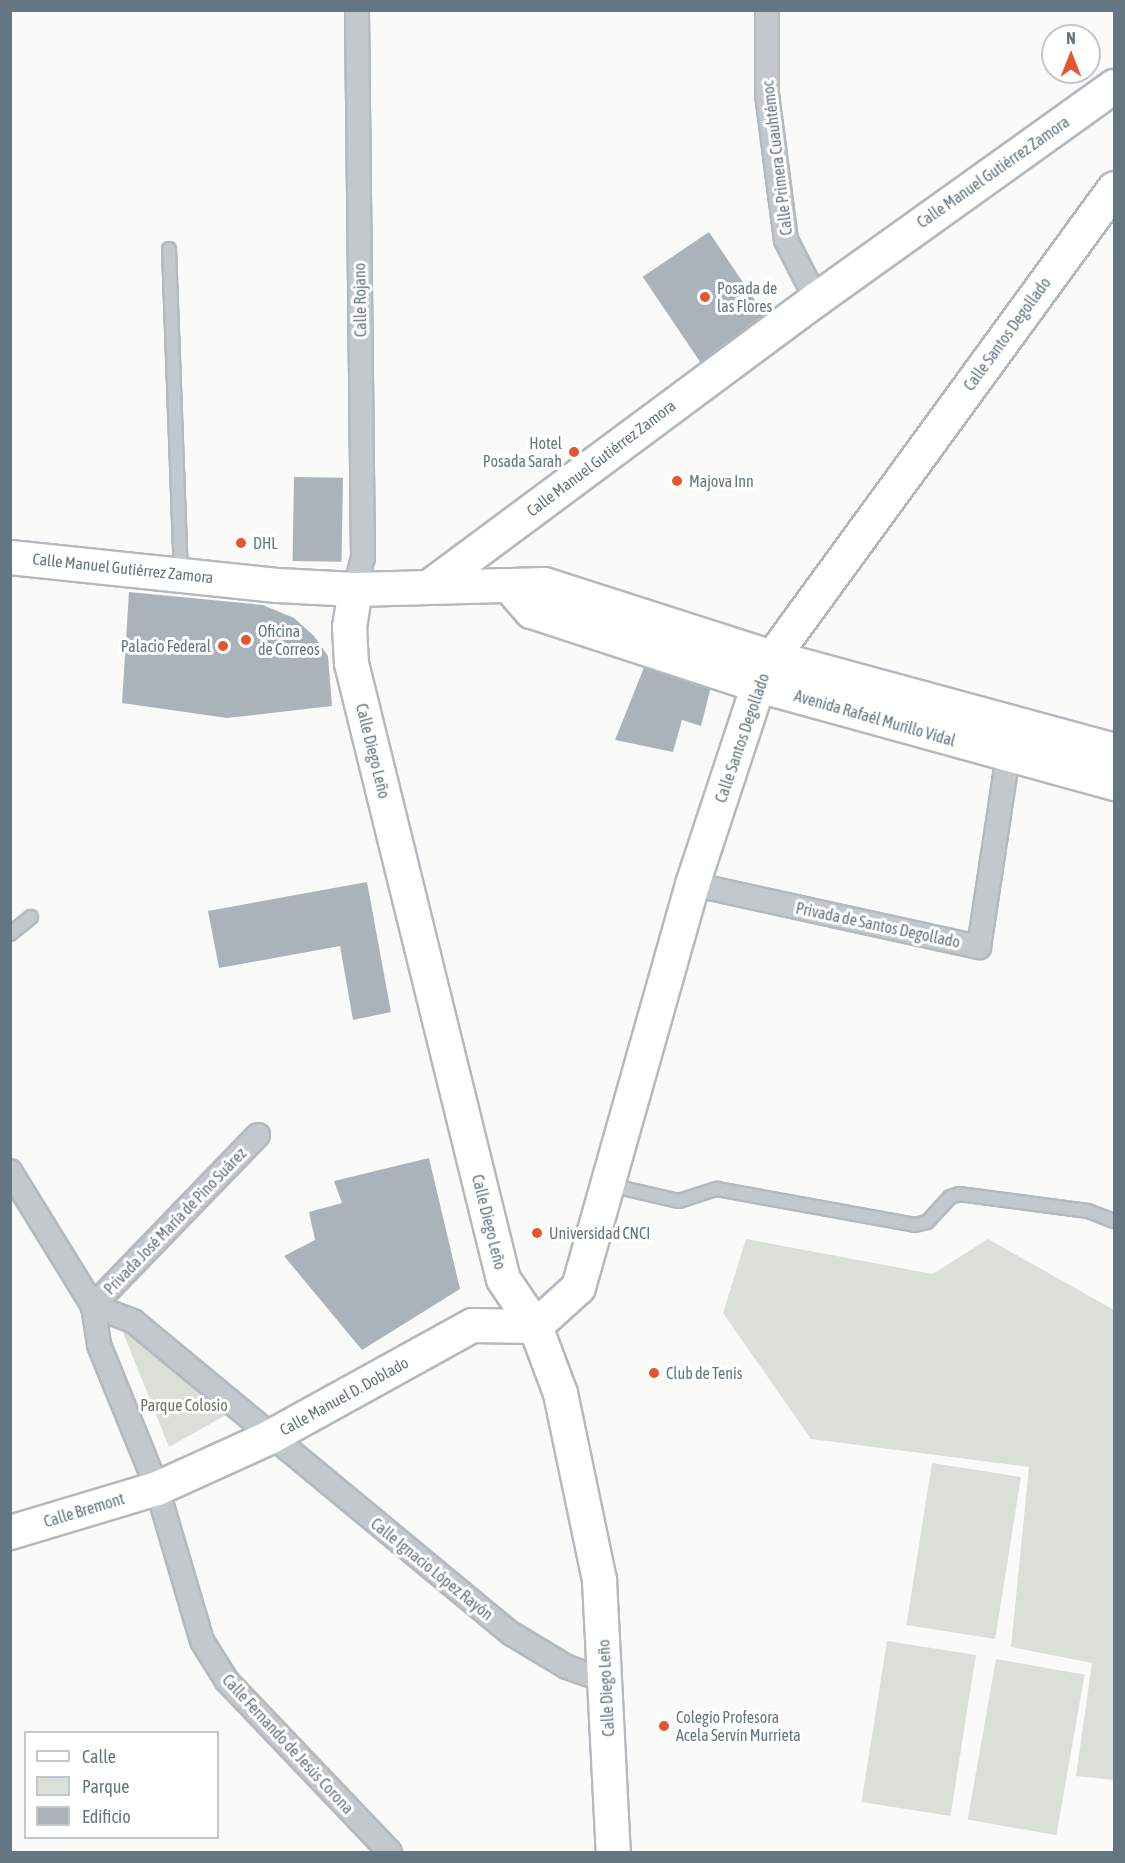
<!DOCTYPE html>
<html>
<head>
<meta charset="utf-8">
<style>
	body { margin:0 }
	#map { position:relative; width:1125px; height:1863px; overflow:hidden; background:#fafaf8; font-family:"Asap Condensed",sans-serif }
	div>[style] { position:absolute }
	.green>* { inset:0; background:#dadfd7; transform-origin:0 0 }
	.building>* { inset:0; background:#aab3b9; transform-origin:0 0 }
	.roads { filter:drop-shadow(2px 0 #b3babf) drop-shadow(-2px 0 #b3babf) drop-shadow(0 2px #b3babf) drop-shadow(0 -2px #b3babf) }
	.lane>* { height:12px; margin:-6px; padding:0 6px; transform-origin:6px; border-radius:6px; background:#c3c8cc }
	.street>* { height:22px; margin:-11px; padding:0 11px; transform-origin:11px; border-radius:11px; background:#c3c8cc }
	.secondary>* { height:33px; margin:-16.5px; padding:0 16.5px; transform-origin:16.5px; border-radius:16.5px; background:#fff }
	.dots>* { width:16px; height:16px; translate:-50% -50%; box-sizing:border-box; border:3px solid #fff; border-radius:50% }
	span { translate:-50% -50%; white-space:nowrap; text-align:center; line-height:1.15; -webkit-text-stroke:6px #fff; paint-order:stroke }
	.street-label { font-size:16px; color:#657683 }
	.poi-label { font-size:16px; color:#657683 }
	.left { translate:0 -50%; text-align:left }
	.right { translate:-100% -50%; text-align:right }
	.park-label { font-size:16px; color:#687a64 }
	.frame { position:absolute; inset:0; border:12px solid #657683; pointer-events:none }
	.legend { position:absolute; left:24px; top:1731px; width:195px; height:108px; box-sizing:border-box; background:#fff; border:2px solid #c1c8cd; margin:0; padding:8px 10px; list-style:none; font-size:18px; color:#657683 }
	.legend li { display:flex; align-items:center; gap:12px; height:30px }
	.legend b { width:30px; border:2px solid #c1c8cd }
	.north { position:absolute; left:1041px; top:24px; width:60px; height:60px; box-sizing:border-box; background:#fff; border:2px solid #c1c8cd; border-radius:50%; rotate:0deg; font-size:16px; font-weight:700; line-height:24px; text-align:center; color:#657683 }
	.north::after { content:''; display:block; margin:auto; width:21px; height:27px; background:#e4572e; clip-path:polygon(50% 0,100% 100%,50% 72%,0 100%) }
</style>
</head>
<body>
<div id="map">
	<div class="green">
		<i style="clip-path:polygon(746px 1239px,933px 1274px,988px 1239px,1114px 1310px,1114px 1780px,1076px 1776px,1092px 1663px,1011px 1647px,1029px 1467px,811px 1439px,723px 1313px)"></i>
		<i style="clip-path:polygon(116px 1315px,235px 1410px,169px 1447px)"></i>
		<i style="left:932px;top:1463px;width:90px;height:164px;rotate:9deg"></i>
		<i style="left:887px;top:1641px;width:90px;height:163px;rotate:9deg"></i>
		<i style="left:996px;top:1659px;width:90px;height:163px;rotate:10deg"></i>
	</div>
	<div class="building">
		<i style="left:709px;top:232px;width:104px;height:80px;rotate:56deg"></i>
		<i style="left:294px;top:477px;width:49px;height:84px;rotate:1deg"></i>
		<i style="clip-path:polygon(129px 592px,263px 605px,294px 618px,314px 636px,328px 656px,332px 706px,227px 718px,122px 703px)"></i>
		<i style="clip-path:polygon(649px 655px,714px 675px,701px 726px,682px 720px,673px 752px,615px 740px)"></i>
		<i style="clip-path:polygon(367px 882px,391px 1012px,353px 1020px,340px 946px,219px 968px,208px 911px)"></i>
		<i style="clip-path:polygon(429px 1158px,460px 1289px,362px 1350px,284px 1256px,315px 1240px,309px 1212px,342px 1203px,334px 1181px)"></i>
	</div>
	<div class="roads">
		<div class="lane">
			<i style="left:169px;top:249px;width:323px;rotate:87.9deg"></i>
			<i style="left:10px;top:934px;width:27px;rotate:-39deg"></i>
			<i style="left:609px;top:1185px;width:72px;rotate:12.9deg"></i>
			<i style="left:679px;top:1201px;width:40px;rotate:-18deg"></i>
			<i style="left:717px;top:1189px;width:201px;rotate:10.3deg"></i>
			<i style="left:915px;top:1225px;width:12px;rotate:-14deg"></i>
			<i style="left:927px;top:1222px;width:34px;rotate:-47deg"></i>
			<i style="left:950px;top:1197px;width:9px;rotate:-18deg"></i>
			<i style="left:959px;top:1194px;width:130px;rotate:7.5deg"></i>
			<i style="left:1088px;top:1211px;width:28px;rotate:21deg"></i>
		</div>
		<div class="street">
			<i style="left:767px;top:10px;width:84px;rotate:90deg"></i>
			<i style="left:767px;top:94px;width:147px;rotate:82.6deg"></i>
			<i style="left:786px;top:240px;width:66px;rotate:63deg"></i>
			<i style="left:355px;top:589px;width:32px;rotate:-76deg"></i>
			<i style="left:363px;top:558px;width:548px;rotate:-90.63deg"></i>
			<i style="left:692px;top:884px;width:294px;rotate:12.4deg"></i>
			<i style="left:979px;top:947px;width:194px;rotate:-81.4deg"></i>
			<i style="left:258px;top:1135px;width:238px;rotate:134deg"></i>
			<i style="left:93px;top:1306px;width:43px;rotate:20.6deg"></i>
			<i style="left:133px;top:1321px;width:492px;rotate:39.6deg"></i>
			<i style="left:512px;top:1634px;width:64px;rotate:31deg"></i>
			<i style="left:567px;top:1667px;width:42px;rotate:19.3deg"></i>
			<i style="left:10px;top:1171px;width:158px;rotate:58.4deg"></i>
			<i style="left:93px;top:1306px;width:39px;rotate:81deg"></i>
			<i style="left:99px;top:1345px;width:154px;rotate:67.9deg"></i>
			<i style="left:157px;top:1488px;width:159px;rotate:73.6deg"></i>
			<i style="left:202px;top:1641px;width:47px;rotate:58deg"></i>
			<i style="left:227px;top:1681px;width:236px;rotate:46.4deg"></i>
		</div>
		<div class="secondary">
			<i style="left:10px;top:557px;width:268px;rotate:6deg"></i>
			<i style="left:277px;top:585px;width:78px;rotate:2.9deg"></i>
			<i style="left:355px;top:589px;width:189px;rotate:-1.5deg"></i>
			<i style="left:544px;top:584px;width:239px;rotate:17.8deg"></i>
			<i style="left:772px;top:657px;width:354px;rotate:15.2deg"></i>
			<i style="left:428px;top:587px;width:483px;rotate:-36.6deg"></i>
			<i style="left:816px;top:299px;width:366px;rotate:-35.6deg"></i>
			<i style="left:510px;top:587px;width:32px;rotate:49deg"></i>
			<i style="left:531px;top:611px;width:239px;rotate:18.1deg"></i>
			<i style="left:758px;top:685px;width:369px;rotate:15.4deg"></i>
			<i style="left:355px;top:589px;width:37px;rotate:99deg"></i>
			<i style="left:349px;top:626px;width:37px;rotate:87deg"></i>
			<i style="left:351px;top:663px;width:634px;rotate:76.14deg"></i>
			<i style="left:503px;top:1279px;width:57px;rotate:55.8deg"></i>
			<i style="left:535px;top:1326px;width:72px;rotate:69.5deg"></i>
			<i style="left:560px;top:1393px;width:191px;rotate:78.2deg"></i>
			<i style="left:599px;top:1580px;width:272px;rotate:87.1deg"></i>
			<i style="left:535px;top:1326px;width:58px;rotate:-42.2deg"></i>
			<i style="left:578px;top:1287px;width:419px;rotate:-74.2deg"></i>
			<i style="left:692px;top:884px;width:210px;rotate:-71.7deg"></i>
			<i style="left:758px;top:685px;width:31px;rotate:-63deg"></i>
			<i style="left:772px;top:657px;width:580px;rotate:-53.9deg"></i>
			<i style="left:10px;top:1532px;width:153px;rotate:-16.7deg"></i>
			<i style="left:157px;top:1488px;width:123px;rotate:-24.5deg"></i>
			<i style="left:269px;top:1437px;width:232px;rotate:-28.9deg"></i>
			<i style="left:472px;top:1325px;width:63px;rotate:0.9deg"></i>
		</div>
	</div>
	<div class="dots">
		<i style="left:705px;top:297px;background:#e4572e"></i>
		<i style="left:574px;top:452px;background:#e4572e"></i>
		<i style="left:677px;top:481px;background:#e4572e"></i>
		<i style="left:241px;top:543px;background:#e4572e"></i>
		<i style="left:246px;top:640px;background:#e4572e"></i>
		<i style="left:223px;top:646px;background:#e4572e"></i>
		<i style="left:537px;top:1233px;background:#e4572e"></i>
		<i style="left:654px;top:1373px;background:#e4572e"></i>
		<i style="left:664px;top:1726px;background:#e4572e"></i>
	</div>
	<div class="street-label">
		<span style="left:777px;top:158px;rotate:-97deg">Calle Primera Cuauhtémoc</span>
		<span style="left:993px;top:172px;rotate:-35deg">Calle Manuel Gutiérrez Zamora</span>
		<span style="left:360px;top:300px;rotate:-91deg">Calle Rojano</span>
		<span style="left:1007px;top:334px;rotate:-54deg">Calle Santos Degollado</span>
		<span style="left:601px;top:458px;rotate:-37deg">Calle Manuel Gutiérrez Zamora</span>
		<span style="left:123px;top:568px;rotate:6deg">Calle Manuel Gutiérrez Zamora</span>
		<span style="left:875px;top:718px;rotate:16deg">Avenida Rafaél Murillo Vidal</span>
		<span style="left:742px;top:738px;rotate:-71deg">Calle Santos Degollado</span>
		<span style="left:373px;top:751px;rotate:76deg">Calle Diego Leño</span>
		<span style="left:878px;top:925px;rotate:12deg">Privada de Santos Degollado</span>
		<span style="left:175px;top:1221px;rotate:-46deg">Privada José María de Pino Suárez</span>
		<span style="left:489px;top:1222px;rotate:76deg">Calle Diego Leño</span>
		<span style="left:344px;top:1396px;rotate:-29deg">Calle Manuel D. Doblado</span>
		<span style="left:84px;top:1510px;rotate:-17deg">Calle Bremont</span>
		<span style="left:432px;top:1569px;rotate:39deg">Calle Ignacio López Rayón</span>
		<span style="left:606px;top:1688px;rotate:-93deg">Calle Diego Leño</span>
		<span style="left:288px;top:1744px;rotate:47deg">Calle Fernando de Jesús Corona</span>
	</div>
	<div class="poi-label">
		<span class="left" style="left:717px;top:297px">Posada de<br>las Flores</span>
		<span class="right" style="left:562px;top:452px">Hotel<br>Posada Sarah</span>
		<span class="left" style="left:689px;top:481px">Majova Inn</span>
		<span class="left" style="left:253px;top:543px">DHL</span>
		<span class="left" style="left:258px;top:640px">Oficina<br>de Correos</span>
		<span class="right" style="left:211px;top:646px">Palacio Federal</span>
		<span class="left" style="left:549px;top:1233px">Universidad CNCI</span>
		<span class="left" style="left:666px;top:1373px">Club de Tenis</span>
		<span class="left" style="left:676px;top:1726px">Colegio Profesora<br>Acela Servín Murrieta</span>
	</div>
	<div class="park-label">
		<span style="left:184px;top:1405px">Parque Colosio</span>
	</div>
	<div class="frame"></div>
	<ul class="legend">
	<li><b style="height:8px;background:#fff"></b>Calle</li>
	<li><b style="height:16px;background:#dadfd7"></b>Parque</li>
	<li><b style="height:16px;background:#aab3b9"></b>Edificio</li>
	</ul>
	<div class="north">N</div>
</div>
</body>
</html>
